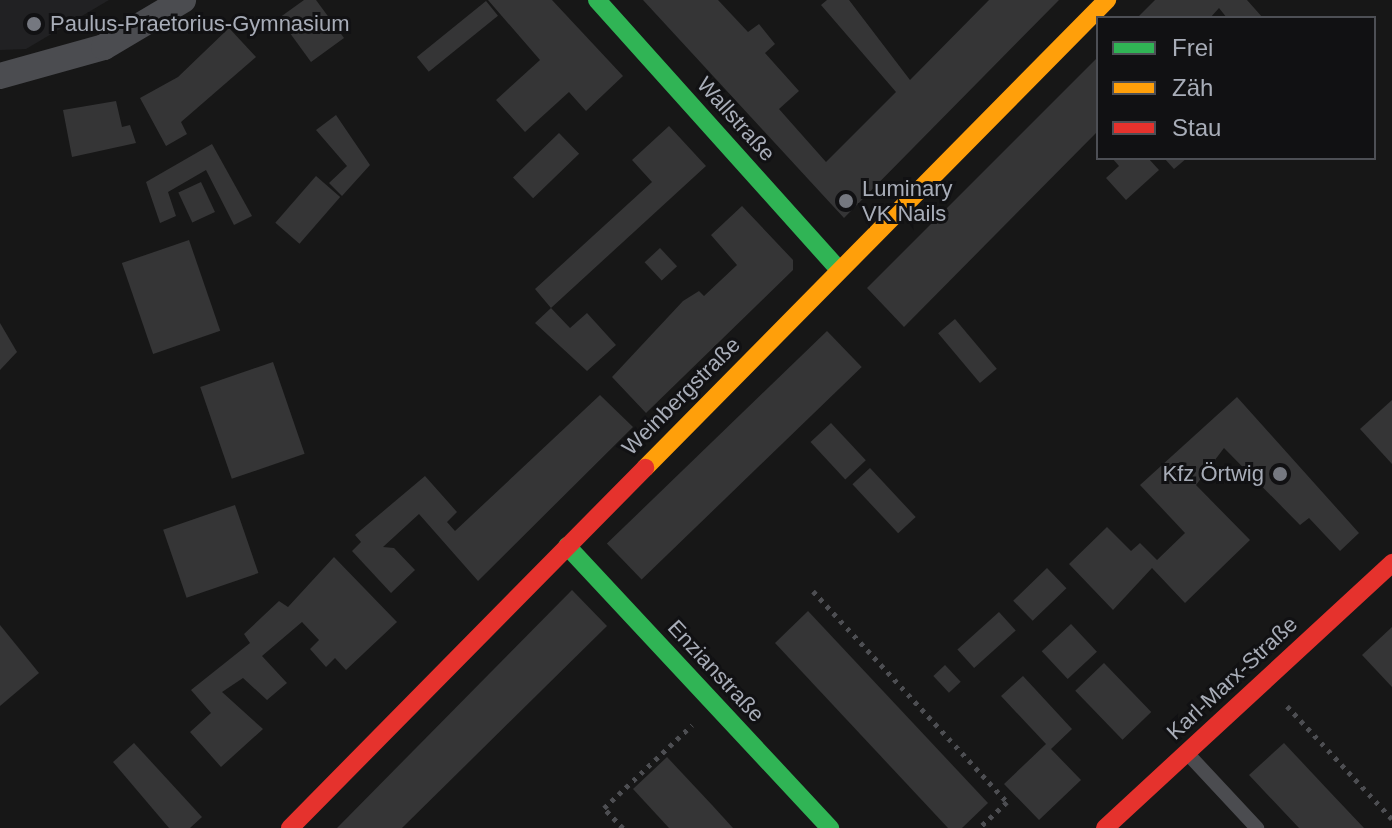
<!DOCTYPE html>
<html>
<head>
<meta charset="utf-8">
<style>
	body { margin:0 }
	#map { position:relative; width:1392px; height:828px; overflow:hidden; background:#171717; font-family:Helvetica,sans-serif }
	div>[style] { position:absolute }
	.built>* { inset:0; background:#212123 }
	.building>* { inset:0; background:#353536; transform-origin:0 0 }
	.path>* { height:5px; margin-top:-2.5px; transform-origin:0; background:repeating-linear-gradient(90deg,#4d4e52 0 4px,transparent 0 10px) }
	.lane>* { height:14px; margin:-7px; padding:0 7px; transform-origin:7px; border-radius:7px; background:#4b4c50 }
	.street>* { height:26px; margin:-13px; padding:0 13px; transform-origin:13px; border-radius:13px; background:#4b4c50 }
	.fast>* { height:18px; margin:-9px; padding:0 9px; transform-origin:9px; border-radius:9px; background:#30b455 }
	.slow>* { height:18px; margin:-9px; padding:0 9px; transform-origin:9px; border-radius:9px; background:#ff9f0a }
	.jam>* { height:18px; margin:-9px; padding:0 9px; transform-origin:9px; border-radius:9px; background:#e5322d }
	.dots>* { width:22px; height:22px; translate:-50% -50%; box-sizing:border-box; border:4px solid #111113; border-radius:50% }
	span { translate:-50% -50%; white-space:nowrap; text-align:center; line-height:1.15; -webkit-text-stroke:6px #111113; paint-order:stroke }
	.poi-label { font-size:22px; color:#a8adb8 }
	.left { translate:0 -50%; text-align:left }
	.right { translate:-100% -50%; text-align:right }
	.street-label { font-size:22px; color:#a8adb8 }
	.legend { position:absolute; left:1096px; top:16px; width:280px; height:144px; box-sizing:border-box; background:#111113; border:2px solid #4d4f55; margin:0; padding:10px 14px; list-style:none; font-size:24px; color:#a8adb8 }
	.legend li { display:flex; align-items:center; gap:16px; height:40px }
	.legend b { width:40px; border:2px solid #4d4f55 }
</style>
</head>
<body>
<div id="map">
	<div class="built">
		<i style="clip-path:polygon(0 0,109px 0,26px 49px,0 50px)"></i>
	</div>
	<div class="building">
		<i style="clip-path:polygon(304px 0,316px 0,344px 38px,311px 62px,279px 18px)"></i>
		<i style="clip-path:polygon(488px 0,552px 0,623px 76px,586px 111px,569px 92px,525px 132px,496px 100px,540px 60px)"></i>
		<i style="clip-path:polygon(643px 0,718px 0,748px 32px,759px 24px,775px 44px,765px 53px,799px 91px,779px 109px,826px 162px,896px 92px,821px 5px,827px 0,849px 0,910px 80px,989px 0,1059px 0,844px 218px)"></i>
		<i style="clip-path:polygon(1155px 0,1247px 0,1263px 18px,1227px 18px,1219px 8px,1210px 18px,1137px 18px)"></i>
		<i style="left:486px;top:1px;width:19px;height:89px;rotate:51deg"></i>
		<i style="clip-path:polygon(229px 28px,256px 57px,181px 122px,187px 134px,166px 146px,140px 98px,178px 77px)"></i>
		<i style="clip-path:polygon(1098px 57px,1098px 131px,904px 327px,867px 288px)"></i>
		<i style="clip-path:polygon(116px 101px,122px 127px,130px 125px,136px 143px,72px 157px,63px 110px)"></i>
		<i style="clip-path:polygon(336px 115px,370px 165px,342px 196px,329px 183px,347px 166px,316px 130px)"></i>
		<i style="clip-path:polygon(669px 126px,706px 166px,551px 308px,535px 289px,652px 182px,632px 160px)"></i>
		<i style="left:559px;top:133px;width:29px;height:64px;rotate:46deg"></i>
		<i style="clip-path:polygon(212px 144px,252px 216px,234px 225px,206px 170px,168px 192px,176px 216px,160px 223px,146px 182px)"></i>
		<i style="clip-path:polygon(1112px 158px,1148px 158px,1159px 170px,1126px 200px,1106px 178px,1119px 166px)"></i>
		<i style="clip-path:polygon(1164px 158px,1187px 158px,1174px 169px)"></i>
		<i style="left:316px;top:176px;width:32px;height:62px;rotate:41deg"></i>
		<i style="left:201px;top:182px;width:33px;height:25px;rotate:65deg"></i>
		<i style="clip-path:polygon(742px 206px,793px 260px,793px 270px,646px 413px,612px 377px,683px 301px,699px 291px,704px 296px,737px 265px,711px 235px)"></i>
		<i style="left:189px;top:240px;width:96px;height:71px;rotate:71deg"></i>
		<i style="left:660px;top:248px;width:25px;height:21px;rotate:47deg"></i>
		<i style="clip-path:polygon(551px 308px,570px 328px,587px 313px,616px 345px,587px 371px,535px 323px)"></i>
		<i style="left:955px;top:319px;width:65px;height:22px;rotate:50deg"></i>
		<i style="clip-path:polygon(0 323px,17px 352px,0 370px)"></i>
		<i style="left:827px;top:331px;width:50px;height:306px;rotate:46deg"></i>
		<i style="left:273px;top:362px;width:97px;height:77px;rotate:71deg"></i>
		<i style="clip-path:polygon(600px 395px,633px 427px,478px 581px,419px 514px,383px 547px,394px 548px,415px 570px,391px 593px,352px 551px,361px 542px,355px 535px,425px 476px,457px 512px,447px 522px,455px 531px)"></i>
		<i style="clip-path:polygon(1237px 397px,1359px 533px,1340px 551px,1309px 518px,1300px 525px,1224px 448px,1196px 485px,1250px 540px,1185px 603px,1152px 568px,1113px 610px,1069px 564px,1107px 527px,1131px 551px,1140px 543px,1157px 560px,1185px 533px,1140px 485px)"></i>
		<i style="clip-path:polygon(1392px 400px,1392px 464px,1360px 429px)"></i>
		<i style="left:831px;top:423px;width:51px;height:28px;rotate:47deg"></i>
		<i style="left:870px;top:468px;width:67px;height:24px;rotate:47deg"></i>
		<i style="left:235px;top:505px;width:72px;height:76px;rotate:71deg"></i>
		<i style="clip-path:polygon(334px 557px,397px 622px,346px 670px,335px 658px,326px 667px,310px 649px,319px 640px,302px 622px,262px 656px,287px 683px,267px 700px,243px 678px,222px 692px,263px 729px,221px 767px,190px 732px,211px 713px,191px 690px,250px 643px,244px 634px,279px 601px,288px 607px)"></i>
		<i style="left:1047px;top:568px;width:28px;height:47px;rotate:46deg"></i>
		<i style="clip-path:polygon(572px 590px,607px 626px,402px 828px,337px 828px)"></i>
		<i style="clip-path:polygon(808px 611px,988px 803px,962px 828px,948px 828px,775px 643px)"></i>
		<i style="left:999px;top:612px;width:25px;height:56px;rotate:48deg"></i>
		<i style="left:1071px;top:624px;width:38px;height:40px;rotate:47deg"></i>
		<i style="clip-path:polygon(0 625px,39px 673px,0 706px)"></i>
		<i style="clip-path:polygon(1392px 627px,1392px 687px,1362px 655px)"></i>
		<i style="left:1104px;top:663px;width:68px;height:40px;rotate:46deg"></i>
		<i style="left:945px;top:665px;width:23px;height:16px;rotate:47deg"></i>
		<i style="clip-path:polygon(1023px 676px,1072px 729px,1051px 749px,1081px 780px,1039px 820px,1004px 784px,1046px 744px,1001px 696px)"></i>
		<i style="clip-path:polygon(134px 743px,202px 817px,190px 828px,169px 828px,113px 762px)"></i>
		<i style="clip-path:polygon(1284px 743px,1329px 791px,1364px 828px,1299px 828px,1249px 775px)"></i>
		<i style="clip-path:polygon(667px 757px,712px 805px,733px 828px,669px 828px,633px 789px)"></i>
	</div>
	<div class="path">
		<i style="left:813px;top:591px;width:287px;rotate:47.4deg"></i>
		<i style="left:1007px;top:802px;width:38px;rotate:137deg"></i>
		<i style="left:1287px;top:706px;width:154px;rotate:47.1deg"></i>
		<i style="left:623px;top:828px;width:28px;rotate:-134deg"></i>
		<i style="left:604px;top:808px;width:121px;rotate:-43.3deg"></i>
	</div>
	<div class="lane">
		<i style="left:1187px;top:753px;width:103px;rotate:47deg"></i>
	</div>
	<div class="street">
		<i style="left:0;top:76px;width:108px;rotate:-15.6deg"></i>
		<i style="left:104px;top:47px;width:92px;rotate:-30.7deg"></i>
	</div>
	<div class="fast">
		<i style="left:597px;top:0;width:363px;rotate:48.1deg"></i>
		<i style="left:567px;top:546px;width:386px;rotate:47deg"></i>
	</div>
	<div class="slow">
		<i style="left:645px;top:468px;width:658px;rotate:-45.37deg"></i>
	</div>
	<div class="jam">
		<i style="left:290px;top:828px;width:506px;rotate:-45.4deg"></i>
		<i style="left:1105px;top:828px;width:391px;rotate:-42.7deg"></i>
	</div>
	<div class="dots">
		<i style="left:34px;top:24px;background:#757880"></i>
		<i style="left:846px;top:201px;background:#757880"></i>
		<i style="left:1280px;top:474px;background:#757880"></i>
	</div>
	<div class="poi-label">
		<span class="left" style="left:50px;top:24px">Paulus-Praetorius-Gymnasium</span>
		<span class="left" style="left:862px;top:201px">Luminary<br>VK Nails</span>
		<span class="right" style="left:1264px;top:474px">Kfz Örtwig</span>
	</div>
	<div class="street-label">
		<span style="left:736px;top:119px;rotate:48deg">Wallstraße</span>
		<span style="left:681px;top:396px;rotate:-45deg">Weinbergstraße</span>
		<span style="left:716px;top:671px;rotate:47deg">Enzianstraße</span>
		<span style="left:1232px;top:678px;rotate:-43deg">Karl-Marx-Straße</span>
	</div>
	<ul class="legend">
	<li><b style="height:10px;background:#30b455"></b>Frei</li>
	<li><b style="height:10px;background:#ff9f0a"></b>Zäh</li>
	<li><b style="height:10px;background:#e5322d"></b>Stau</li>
	</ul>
</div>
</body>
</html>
